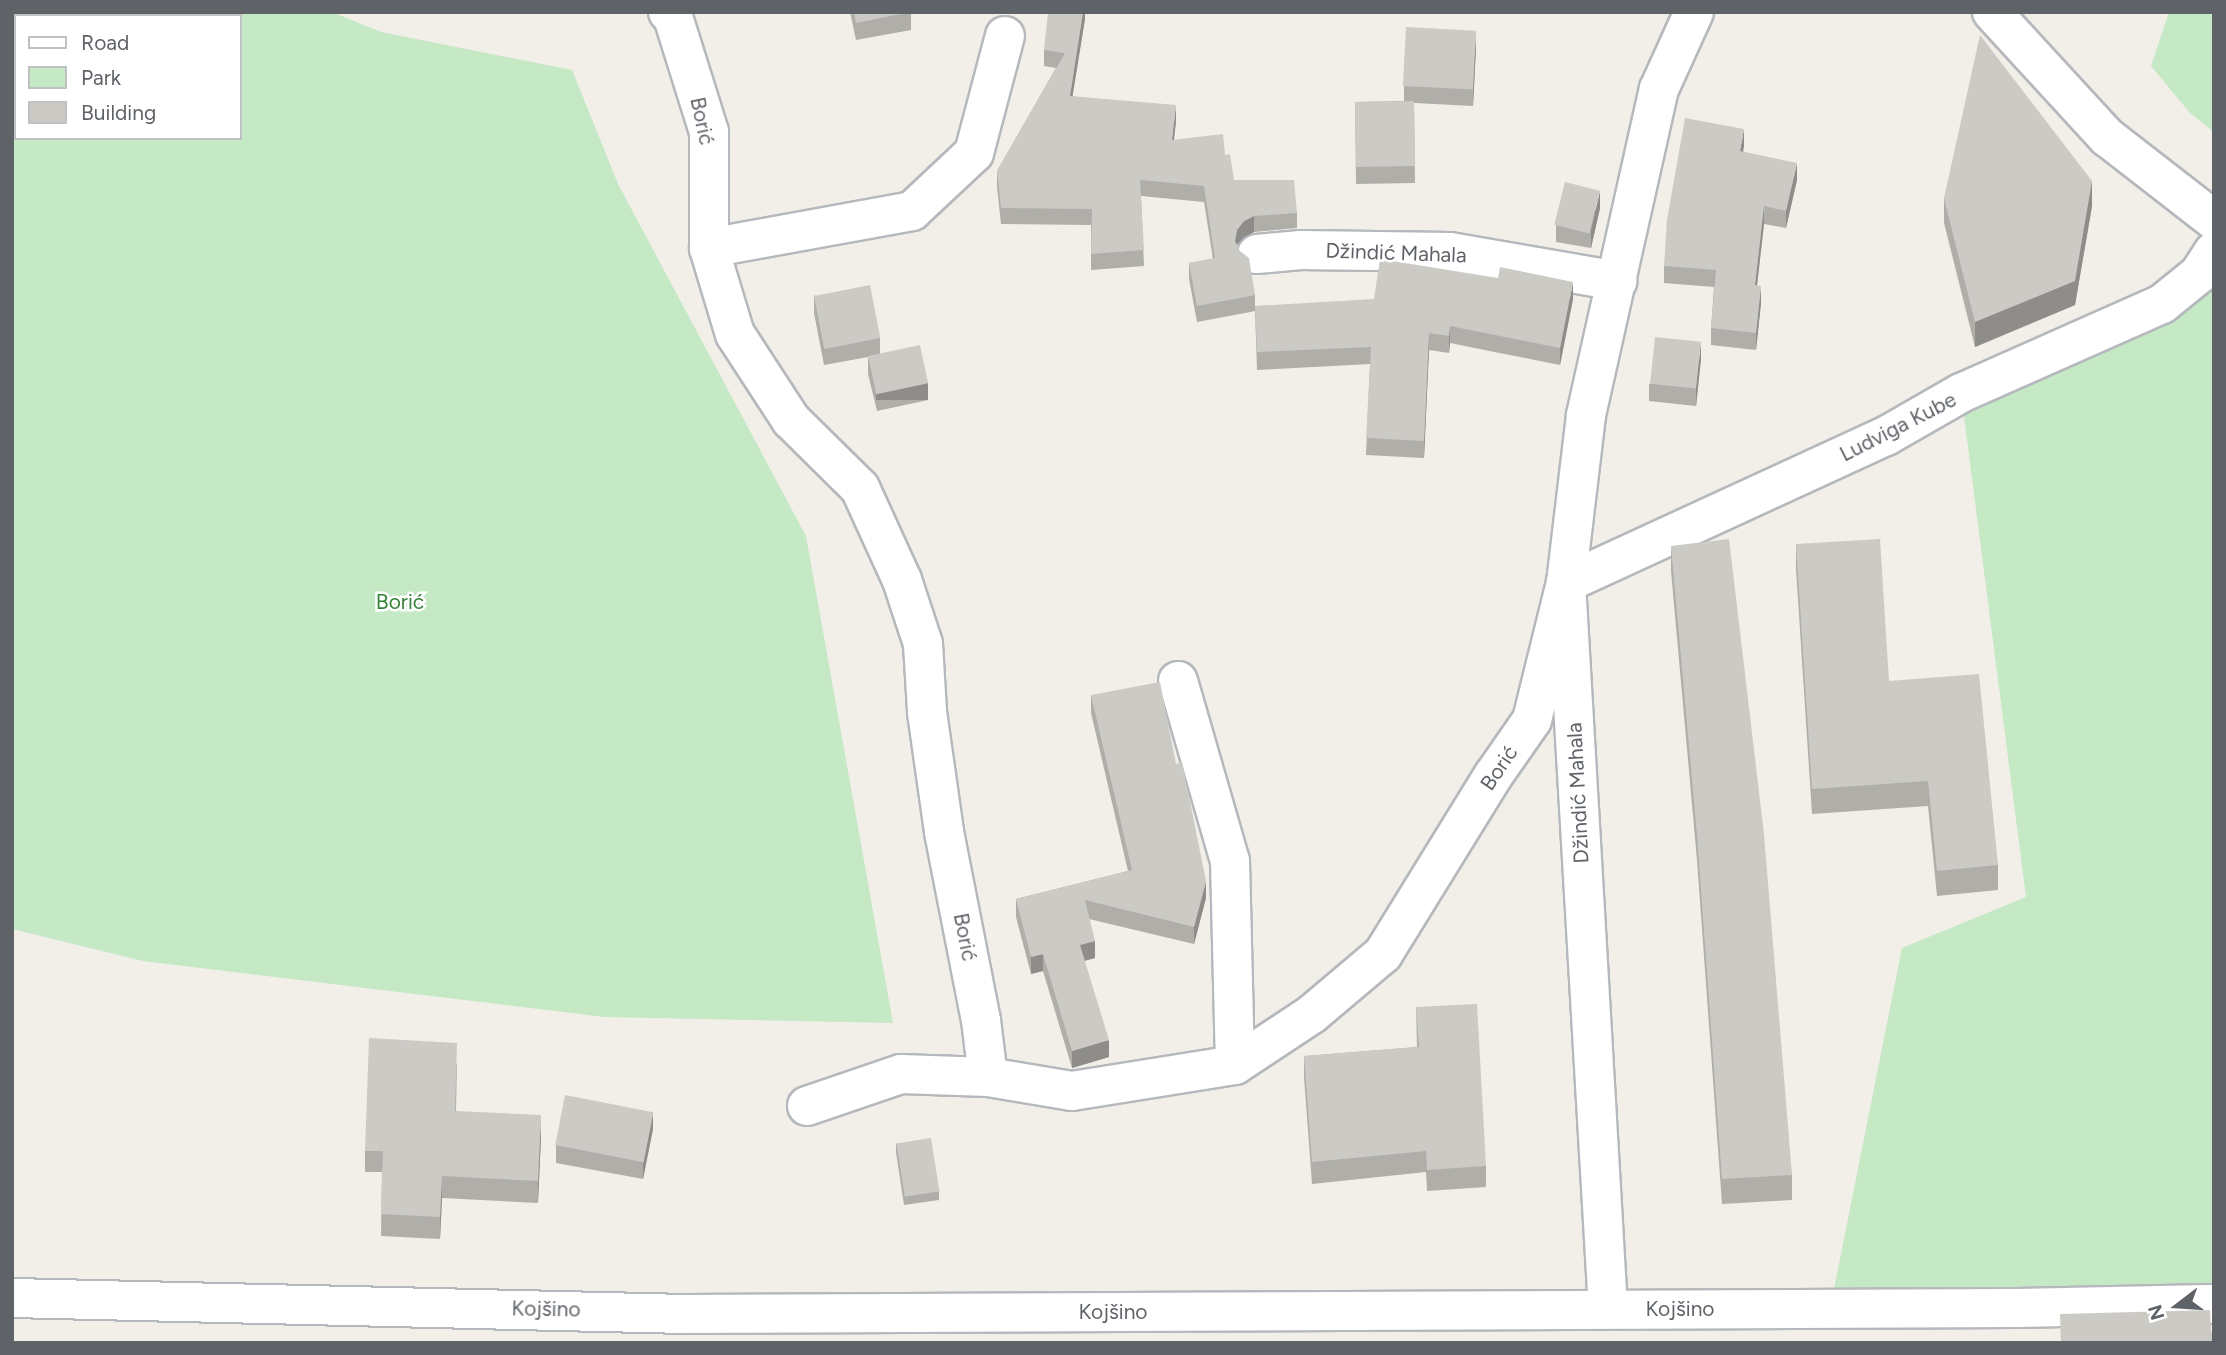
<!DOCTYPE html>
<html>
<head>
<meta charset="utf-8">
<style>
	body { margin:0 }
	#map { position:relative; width:2226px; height:1355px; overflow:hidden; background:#f1efe8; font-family:Figtree,sans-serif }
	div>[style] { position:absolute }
	.green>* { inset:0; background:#c5e8c5 }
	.roads { filter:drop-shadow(2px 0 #b5b8bc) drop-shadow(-2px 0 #b5b8bc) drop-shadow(0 2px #b5b8bc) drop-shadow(0 -2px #b5b8bc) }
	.street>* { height:38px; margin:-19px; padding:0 19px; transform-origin:19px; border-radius:19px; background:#fff }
	.secondary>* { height:38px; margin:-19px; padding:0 19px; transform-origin:19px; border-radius:19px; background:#fff }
	.wall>* { inset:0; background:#afaea9 }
	.shaded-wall>* { inset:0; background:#8f8d8a; transform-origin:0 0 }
	.building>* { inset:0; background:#cccac5; transform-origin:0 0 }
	span { translate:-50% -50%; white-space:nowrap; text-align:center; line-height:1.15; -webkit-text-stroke:5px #fff; paint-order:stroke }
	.street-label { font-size:21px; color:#5f6368 }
	.park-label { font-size:21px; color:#348238 }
	.frame { position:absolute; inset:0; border:14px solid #5f6368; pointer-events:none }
	.legend { position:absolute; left:14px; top:14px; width:228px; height:126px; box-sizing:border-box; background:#fff; border:2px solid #bfc1c3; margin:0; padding:9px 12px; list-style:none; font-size:21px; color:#5f6368 }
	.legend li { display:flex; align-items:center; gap:14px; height:35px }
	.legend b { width:35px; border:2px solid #bfc1c3 }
	.north { position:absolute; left:2142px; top:1271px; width:70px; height:70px; -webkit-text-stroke:5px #fff; paint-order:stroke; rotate:253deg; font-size:19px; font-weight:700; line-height:28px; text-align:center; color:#5f6368 }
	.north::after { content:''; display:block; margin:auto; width:24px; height:32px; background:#5f6368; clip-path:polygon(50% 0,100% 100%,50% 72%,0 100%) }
</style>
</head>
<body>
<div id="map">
	<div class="green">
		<i style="clip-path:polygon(evenodd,12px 12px,332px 12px,381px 32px,572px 70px,618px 184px,806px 536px,893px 1023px,604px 1017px,143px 961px,12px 929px,12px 12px,16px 16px,240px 16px,240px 138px,16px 138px,16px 16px)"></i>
		<i style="clip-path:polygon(2169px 12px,2214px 12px,2214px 132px,2190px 113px,2151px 66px)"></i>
		<i style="clip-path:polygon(2214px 245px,2214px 1304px,1830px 1309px,1902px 948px,2026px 897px,1961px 393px,2162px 304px)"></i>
	</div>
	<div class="roads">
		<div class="street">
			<i style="left:668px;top:12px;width:7px;rotate:45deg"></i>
			<i style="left:673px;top:17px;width:121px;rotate:72.6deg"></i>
			<i style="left:709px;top:132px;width:116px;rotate:90deg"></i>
			<i style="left:709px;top:248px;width:90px;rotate:73.2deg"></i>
			<i style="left:735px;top:334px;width:103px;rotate:56.9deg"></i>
			<i style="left:791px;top:420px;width:97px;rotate:44.6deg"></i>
			<i style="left:860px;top:488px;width:101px;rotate:65.5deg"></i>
			<i style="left:902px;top:580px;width:67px;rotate:71.8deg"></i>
			<i style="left:923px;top:644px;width:68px;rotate:86.6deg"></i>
			<i style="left:927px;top:712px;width:121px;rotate:81.9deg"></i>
			<i style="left:944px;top:832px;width:192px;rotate:78.9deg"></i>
			<i style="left:981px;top:1020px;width:57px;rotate:83deg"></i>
			<i style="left:988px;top:1077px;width:85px;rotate:9.5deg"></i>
			<i style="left:1072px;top:1091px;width:165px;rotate:-9.1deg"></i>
			<i style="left:1235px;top:1065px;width:92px;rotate:-33.5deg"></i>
			<i style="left:1312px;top:1014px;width:93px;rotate:-40.2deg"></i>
			<i style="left:1383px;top:954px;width:209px;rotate:-58.3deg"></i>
			<i style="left:1493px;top:776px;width:68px;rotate:-55.1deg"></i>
			<i style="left:1532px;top:720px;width:141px;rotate:-76.1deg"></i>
			<i style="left:1566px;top:583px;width:352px;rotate:-24.7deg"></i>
			<i style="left:1886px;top:436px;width:86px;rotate:-29.8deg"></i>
			<i style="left:1961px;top:393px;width:220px;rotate:-23.9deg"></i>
			<i style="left:2162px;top:304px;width:48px;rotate:-39deg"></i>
			<i style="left:2199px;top:274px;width:27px;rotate:-57deg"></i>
			<i style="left:709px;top:248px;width:206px;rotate:-10.3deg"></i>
			<i style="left:912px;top:211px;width:85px;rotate:-43.1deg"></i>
			<i style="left:974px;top:153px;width:121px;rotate:-75.2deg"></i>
			<i style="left:1257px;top:254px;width:44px;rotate:-5.2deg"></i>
			<i style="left:1301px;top:250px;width:149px;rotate:0.8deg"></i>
			<i style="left:1450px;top:252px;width:170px;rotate:9.8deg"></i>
			<i style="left:1178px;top:681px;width:187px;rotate:73.9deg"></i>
			<i style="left:1230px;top:861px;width:204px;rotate:88.6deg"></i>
			<i style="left:807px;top:1106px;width:99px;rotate:-18.8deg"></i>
			<i style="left:901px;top:1074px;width:87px;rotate:2deg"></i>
			<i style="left:1608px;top:1309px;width:727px;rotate:-93.31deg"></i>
			<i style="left:1566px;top:583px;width:169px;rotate:-83.2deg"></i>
			<i style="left:1586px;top:415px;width:334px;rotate:-77.4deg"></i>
			<i style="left:1659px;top:89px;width:85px;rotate:-65.6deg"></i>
		</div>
		<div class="secondary">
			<i style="left:1992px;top:12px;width:170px;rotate:47.4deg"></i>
			<i style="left:2107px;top:137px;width:135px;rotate:37.8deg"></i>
			<i style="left:12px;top:1298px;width:672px;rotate:1.36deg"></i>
			<i style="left:684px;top:1314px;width:1333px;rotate:-0.26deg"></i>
			<i style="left:2017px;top:1308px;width:197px;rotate:-1.2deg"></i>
		</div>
	</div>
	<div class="wall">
		<i style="clip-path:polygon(850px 12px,911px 12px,911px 30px,856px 40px)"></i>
		<i style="clip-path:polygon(1085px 12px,1085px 19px,1072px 96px,1176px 121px,1174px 140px,1225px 155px,1234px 180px,1297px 213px,1297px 228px,1254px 232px,1244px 237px,1237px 245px,1255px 295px,1255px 306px,1573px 299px,1560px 365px,1450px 343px,1449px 353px,1429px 350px,1424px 458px,1366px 455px,1370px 364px,1257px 370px,1255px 311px,1197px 322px,1189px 279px,1189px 263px,1213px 259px,1204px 202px,1141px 196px,1144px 266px,1091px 270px,1091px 225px,1001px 224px,997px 187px,997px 171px,1056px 68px,1044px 66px,1044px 50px)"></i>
		<i style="clip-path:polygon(1476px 48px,1473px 106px,1414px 103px,1415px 183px,1356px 184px,1355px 102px,1404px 101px,1404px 86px)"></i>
		<i style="clip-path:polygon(1744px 146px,1743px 151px,1797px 180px,1786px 228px,1764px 224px,1757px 285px,1761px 303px,1756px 350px,1711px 345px,1711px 328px,1714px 287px,1664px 283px,1664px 266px)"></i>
		<i style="clip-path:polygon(1944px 198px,2092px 206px,2075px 305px,1975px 347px,1944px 223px)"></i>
		<i style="clip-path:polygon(1600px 208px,1591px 248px,1556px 242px,1556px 225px)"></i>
		<i style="clip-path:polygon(814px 295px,880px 338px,880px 354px,928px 400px,877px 411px,868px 374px,868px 357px,824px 365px,814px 313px)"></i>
		<i style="clip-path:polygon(1701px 359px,1696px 406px,1649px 401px,1649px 384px)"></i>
		<i style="clip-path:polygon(1796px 544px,1889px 681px,1998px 865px,1998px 890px,1937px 896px,1928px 806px,1812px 814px,1796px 569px)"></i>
		<i style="clip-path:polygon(1671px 546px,1792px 1175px,1792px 1200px,1722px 1204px,1697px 860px,1671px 571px)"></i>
		<i style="clip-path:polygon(1091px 695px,1176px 764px,1206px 898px,1194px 944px,1089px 919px,1095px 958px,1084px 961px,1109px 1057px,1072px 1068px,1043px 971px,1031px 974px,1016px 917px,1016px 899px,1128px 871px,1091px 713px)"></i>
		<i style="clip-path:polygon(1416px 1007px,1486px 1166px,1486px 1187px,1427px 1191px,1426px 1172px,1312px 1184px,1304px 1077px,1304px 1056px,1417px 1047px)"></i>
		<i style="clip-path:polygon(457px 1064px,456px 1111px,541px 1137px,538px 1203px,442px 1198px,440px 1239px,381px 1236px,382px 1172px,365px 1172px,365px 1151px)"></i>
		<i style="clip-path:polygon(653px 1129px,643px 1179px,556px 1163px,556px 1145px)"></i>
		<i style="clip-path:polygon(896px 1143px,939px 1191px,939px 1200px,904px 1205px,896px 1152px)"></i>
	</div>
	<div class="shaded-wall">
		<i style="clip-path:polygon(1083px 12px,1085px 12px,1085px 19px,1070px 112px,1070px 96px)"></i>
		<i style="clip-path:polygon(1476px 31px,1476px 48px,1473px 106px,1473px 89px)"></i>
		<i style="clip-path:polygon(1176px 105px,1176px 121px,1172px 156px,1172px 140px)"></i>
		<i style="clip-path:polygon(1744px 129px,1744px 146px,1740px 168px,1740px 151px)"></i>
		<i style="clip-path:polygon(1797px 163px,1797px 180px,1786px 228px,1786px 211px)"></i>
		<i style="clip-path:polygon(2092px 181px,2092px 206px,2075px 305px,1975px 347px,1975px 322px)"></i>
		<i style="clip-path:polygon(1600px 191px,1600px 208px,1591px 248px,1591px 230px)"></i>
		<i style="clip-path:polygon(1764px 206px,1764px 224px,1755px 303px,1755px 285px)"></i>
		<i style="clip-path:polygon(1254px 216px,1254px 232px,1244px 237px,1237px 245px,1235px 241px,1237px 230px,1244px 221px)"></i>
		<i style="clip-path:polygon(1573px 282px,1573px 299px,1560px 365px,1560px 348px)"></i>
		<i style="clip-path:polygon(1761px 286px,1761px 303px,1756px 350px,1756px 333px)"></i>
		<i style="clip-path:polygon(1450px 326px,1450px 343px,1449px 353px,1449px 336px)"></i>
		<i style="clip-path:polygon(1429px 333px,1429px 350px,1424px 458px,1424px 441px)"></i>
		<i style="clip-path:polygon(1701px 342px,1701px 359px,1696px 406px,1696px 389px)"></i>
		<i style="left:928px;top:383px;width:17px;height:52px;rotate:90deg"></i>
		<i style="clip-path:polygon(1206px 881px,1206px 898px,1194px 944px,1194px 927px)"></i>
		<i style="clip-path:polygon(1095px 941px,1095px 958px,1080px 962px,1080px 945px)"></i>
		<i style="clip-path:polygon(1043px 954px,1043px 971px,1031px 974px,1031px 957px)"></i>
		<i style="clip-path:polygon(1109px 1040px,1109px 1057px,1072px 1068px,1072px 1051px)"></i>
		<i style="clip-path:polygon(653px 1112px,653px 1129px,643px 1179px,643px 1162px)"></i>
		<i style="clip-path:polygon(541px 1115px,541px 1137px,538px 1203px,538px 1181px)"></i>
		<i style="clip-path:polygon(442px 1176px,442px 1198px,440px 1239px,440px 1217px)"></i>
	</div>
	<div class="building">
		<i style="clip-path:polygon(854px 12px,911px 12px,856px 23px)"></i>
		<i style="clip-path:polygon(1048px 12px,1083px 12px,1070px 96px,1176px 105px,1172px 140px,1223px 134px,1225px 155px,1230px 154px,1234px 180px,1294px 180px,1297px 213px,1254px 216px,1244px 221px,1237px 230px,1235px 241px,1240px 251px,1249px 258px,1255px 295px,1197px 306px,1189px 263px,1215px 258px,1204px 186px,1140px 180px,1144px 250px,1091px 254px,1092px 209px,1001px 208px,997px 171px,1065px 53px,1044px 50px)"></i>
		<i style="left:1406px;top:27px;width:70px;height:59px;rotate:3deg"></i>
		<i style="clip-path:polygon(1980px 35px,2092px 181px,2075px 281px,1975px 322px,1944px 198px)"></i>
		<i style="left:1414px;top:101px;width:65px;height:59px;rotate:89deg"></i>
		<i style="clip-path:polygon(1685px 118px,1744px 129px,1740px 151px,1797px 163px,1786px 211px,1764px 206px,1755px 285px,1761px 286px,1756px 333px,1711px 328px,1716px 270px,1664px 266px,1667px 220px)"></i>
		<i style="left:1565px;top:182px;width:36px;height:44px;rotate:14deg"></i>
		<i style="clip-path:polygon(1380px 259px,1498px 278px,1500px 267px,1573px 282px,1560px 348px,1450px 326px,1449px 336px,1429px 333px,1424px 441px,1366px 438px,1371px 347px,1257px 352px,1255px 306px,1374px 299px)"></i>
		<i style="left:870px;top:285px;width:54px;height:57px;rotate:79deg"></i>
		<i style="left:1655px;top:337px;width:46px;height:47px;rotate:6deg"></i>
		<i style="left:920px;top:345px;width:39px;height:53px;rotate:78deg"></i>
		<i style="clip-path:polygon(1729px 539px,1764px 834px,1792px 1175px,1722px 1179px,1697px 835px,1671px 546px)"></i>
		<i style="clip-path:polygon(1880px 539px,1889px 681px,1979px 674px,1998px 865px,1937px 871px,1928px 781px,1812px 789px,1796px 544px)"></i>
		<i style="clip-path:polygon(1160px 682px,1176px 764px,1182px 762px,1206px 881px,1194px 927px,1085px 900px,1095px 941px,1080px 945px,1109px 1040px,1072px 1051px,1043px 954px,1031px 957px,1016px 899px,1132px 870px,1091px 695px)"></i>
		<i style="clip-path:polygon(1477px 1004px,1486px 1166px,1427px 1170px,1426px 1151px,1312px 1162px,1304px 1056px,1419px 1047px,1416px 1007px)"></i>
		<i style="clip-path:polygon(369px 1038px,457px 1043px,455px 1111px,541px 1115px,538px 1181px,442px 1176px,440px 1217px,381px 1214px,383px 1151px,365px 1151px)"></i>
		<i style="left:565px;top:1095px;width:90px;height:51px;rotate:11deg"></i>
		<i style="left:931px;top:1138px;width:54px;height:35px;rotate:81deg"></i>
		<i style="clip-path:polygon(2210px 1310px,2211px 1332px,2214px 1332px,2214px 1343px,2061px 1343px,2060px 1314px)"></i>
		<i style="left:748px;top:1342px;width:272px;height:1px"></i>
	</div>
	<div class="street-label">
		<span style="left:702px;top:121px;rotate:78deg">Borić</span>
		<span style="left:1396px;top:253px;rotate:2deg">Džindić Mahala</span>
		<span style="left:1898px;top:427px;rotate:-27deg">Ludviga Kube</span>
		<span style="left:1499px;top:768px;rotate:-56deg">Borić</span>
		<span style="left:1578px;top:793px;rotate:-93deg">Džindić Mahala</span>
		<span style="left:965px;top:937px;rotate:79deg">Borić</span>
		<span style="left:546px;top:1309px;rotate:1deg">Kojšino</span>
		<span style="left:1680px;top:1309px">Kojšino</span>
		<span style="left:1113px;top:1312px">Kojšino</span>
	</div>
	<div class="park-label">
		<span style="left:400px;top:602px">Borić</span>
	</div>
	<div class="frame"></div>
	<ul class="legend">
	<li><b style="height:9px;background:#fff"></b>Road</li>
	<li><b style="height:19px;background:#c5e8c5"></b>Park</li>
	<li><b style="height:19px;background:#cccac5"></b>Building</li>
	</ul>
	<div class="north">N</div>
</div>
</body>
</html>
